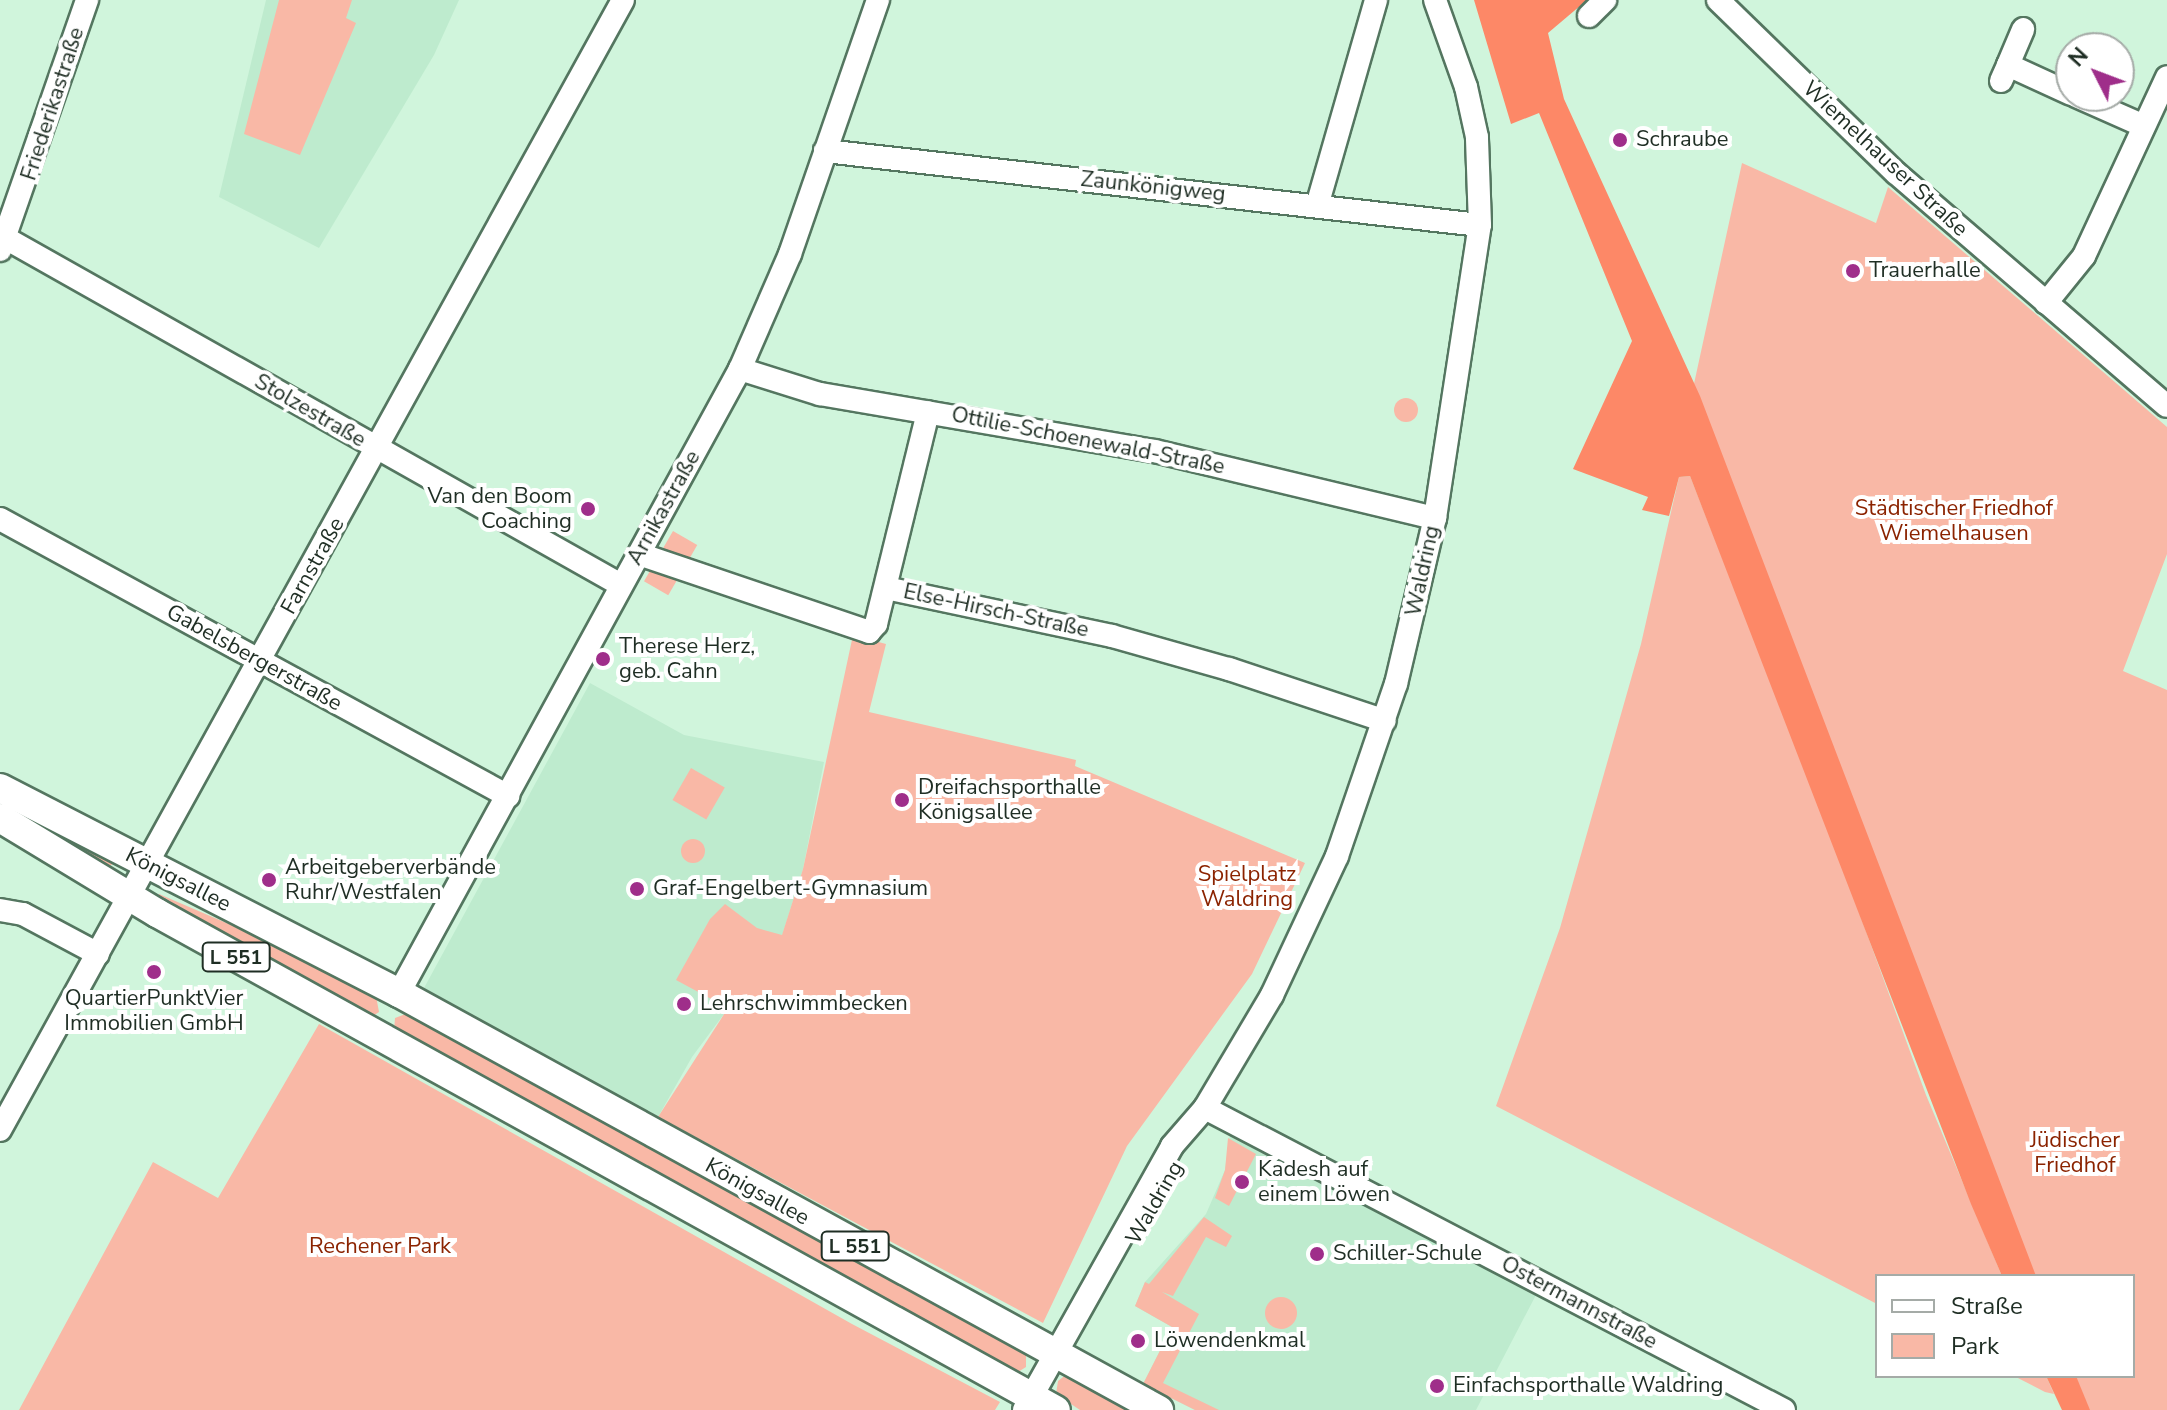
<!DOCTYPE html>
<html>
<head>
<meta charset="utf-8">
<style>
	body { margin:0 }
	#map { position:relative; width:2167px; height:1410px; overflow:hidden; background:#d0f5dc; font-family:"Nunito Sans",sans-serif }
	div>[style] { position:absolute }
	.built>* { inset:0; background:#beebce }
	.green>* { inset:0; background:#f9b8a6; transform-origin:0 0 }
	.round { border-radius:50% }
	.forest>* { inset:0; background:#fd8867 }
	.roads { filter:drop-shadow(2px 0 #547660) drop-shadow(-2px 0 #547660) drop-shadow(0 2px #547660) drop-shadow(0 -2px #547660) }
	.minor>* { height:22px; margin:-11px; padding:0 11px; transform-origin:11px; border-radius:11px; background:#fff }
	.major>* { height:28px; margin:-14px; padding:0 14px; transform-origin:14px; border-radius:14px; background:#fff }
	.dots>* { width:22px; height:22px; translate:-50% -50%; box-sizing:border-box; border:4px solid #fff; border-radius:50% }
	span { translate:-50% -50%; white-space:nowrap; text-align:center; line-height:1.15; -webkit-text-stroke:8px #fff; paint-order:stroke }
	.shield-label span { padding:2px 6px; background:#fff; border:2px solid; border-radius:6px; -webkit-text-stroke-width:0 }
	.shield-label { font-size:20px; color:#1f2e24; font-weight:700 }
	.street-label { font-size:22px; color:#1f2e24 }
	.poi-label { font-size:22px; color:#1f2e24 }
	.left { translate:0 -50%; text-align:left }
	.right { translate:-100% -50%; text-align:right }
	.park-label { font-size:22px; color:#8b2300 }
	.legend { position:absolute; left:1875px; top:1274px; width:260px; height:104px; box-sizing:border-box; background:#fff; border:2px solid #a5aba7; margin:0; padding:10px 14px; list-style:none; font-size:24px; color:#1f2e24 }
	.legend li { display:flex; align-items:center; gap:16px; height:40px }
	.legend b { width:40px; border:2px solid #a5aba7 }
	.north { position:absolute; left:2055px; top:32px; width:80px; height:80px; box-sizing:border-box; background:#fff; border:2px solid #a5aba7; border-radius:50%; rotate:312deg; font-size:22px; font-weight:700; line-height:32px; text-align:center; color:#1f2e24 }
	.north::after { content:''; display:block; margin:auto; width:28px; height:36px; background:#9f2e8a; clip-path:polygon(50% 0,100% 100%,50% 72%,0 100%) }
</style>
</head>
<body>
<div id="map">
	<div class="built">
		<i style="clip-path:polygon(266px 0,459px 0,434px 55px,319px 248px,219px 197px)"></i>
		<i style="clip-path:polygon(590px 683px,684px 735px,824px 762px,803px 869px,782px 936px,692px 1057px,658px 1117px,424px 988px)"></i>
		<i style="clip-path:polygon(1230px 1134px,1537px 1293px,1476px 1410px,1195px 1410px,1143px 1384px,1172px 1327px,1135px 1306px,1145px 1282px,1206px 1214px,1225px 1170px)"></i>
	</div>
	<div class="green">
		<i style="clip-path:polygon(279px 0,352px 0,346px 18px,356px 23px,300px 155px,244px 134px)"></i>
		<i style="clip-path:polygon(1742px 163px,1876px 223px,1888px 187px,2167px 427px,2167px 554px,2123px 671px,2167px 690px,2167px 1410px,2087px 1410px,2071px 1376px,2133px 1376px,2133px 1276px,2027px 1276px,1687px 416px)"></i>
		<i class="round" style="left:1394px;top:398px;width:24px;height:24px"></i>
		<i style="clip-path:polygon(1690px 476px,1820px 806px,1926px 1095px,2002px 1276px,1877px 1276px,1877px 1304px,1496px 1106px,1560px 928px,1641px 644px,1679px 477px)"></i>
		<i style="left:673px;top:531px;width:28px;height:58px;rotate:30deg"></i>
		<i style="clip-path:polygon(853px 635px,886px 644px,869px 712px,1076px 760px,1075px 766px,1305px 863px,1252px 974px,1127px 1146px,1043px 1323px,658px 1117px,728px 1008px,676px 980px,710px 919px,725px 904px,757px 928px,782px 935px,803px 869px)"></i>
		<i style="left:691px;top:768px;width:39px;height:37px;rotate:30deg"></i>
		<i style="clip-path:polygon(0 799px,115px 862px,115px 863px,109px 866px,0 807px)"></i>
		<i class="round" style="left:681px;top:839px;width:24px;height:24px"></i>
		<i style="clip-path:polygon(159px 894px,301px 955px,376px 996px,379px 1012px,370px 1018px,157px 899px)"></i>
		<i style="clip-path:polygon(411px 1012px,1018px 1349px,1026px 1355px,1026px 1367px,1015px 1374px,394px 1031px,395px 1018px)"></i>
		<i style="clip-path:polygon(319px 1024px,852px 1324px,1000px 1402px,995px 1410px,19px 1410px,153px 1162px,218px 1198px)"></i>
		<i style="clip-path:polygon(1228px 1138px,1256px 1154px,1229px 1206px,1215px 1198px,1225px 1170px)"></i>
		<i style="clip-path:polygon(1204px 1217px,1232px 1236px,1226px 1247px,1206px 1237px,1173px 1296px,1162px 1292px,1199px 1314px,1163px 1383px,1219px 1410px,1195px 1410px,1143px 1384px,1172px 1327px,1135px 1306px,1145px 1282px,1149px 1284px)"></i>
		<i class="round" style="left:1265px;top:1297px;width:32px;height:32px"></i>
		<i style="clip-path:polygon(1067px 1374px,1140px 1410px,1080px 1410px,1056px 1394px,1058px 1381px)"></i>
		<i style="clip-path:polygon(2014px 1376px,2046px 1376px,2054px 1394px,2045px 1392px)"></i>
	</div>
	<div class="forest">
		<i style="clip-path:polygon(1474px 0,1587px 0,1548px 33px,1564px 99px,1700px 396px,2036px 1276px,2002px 1276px,1971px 1204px,1690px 476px,1679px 477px,1669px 516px,1642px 510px,1648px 497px,1573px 469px,1632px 341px,1539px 113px,1511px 124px)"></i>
		<i style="clip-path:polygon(2046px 1376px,2076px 1376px,2090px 1410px,2062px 1410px)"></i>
	</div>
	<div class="roads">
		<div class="minor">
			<i style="left:1718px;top:0;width:248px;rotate:44.2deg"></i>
			<i style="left:1896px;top:173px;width:357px;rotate:40.7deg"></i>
			<i style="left:1589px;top:16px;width:23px;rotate:-45deg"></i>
			<i style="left:2008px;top:65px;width:39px;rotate:-67deg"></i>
			<i style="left:2001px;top:81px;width:17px;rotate:-66deg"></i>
			<i style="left:2008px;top:65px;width:69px;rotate:24.7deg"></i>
			<i style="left:2076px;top:96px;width:74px;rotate:23.8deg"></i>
			<i style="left:825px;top:151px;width:659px;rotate:6.45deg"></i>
			<i style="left:1317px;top:206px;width:214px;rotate:-74deg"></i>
			<i style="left:0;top:235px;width:713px;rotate:29.41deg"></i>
			<i style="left:0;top:250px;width:265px;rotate:-70.8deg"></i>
			<i style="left:2046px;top:303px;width:60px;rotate:-51deg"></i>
			<i style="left:2084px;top:256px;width:197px;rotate:-65.1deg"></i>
			<i style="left:740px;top:369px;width:84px;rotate:17.4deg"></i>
			<i style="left:820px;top:394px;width:340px;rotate:9.7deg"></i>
			<i style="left:1155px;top:451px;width:288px;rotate:13.5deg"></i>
			<i style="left:0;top:519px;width:579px;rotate:28.6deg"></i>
			<i style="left:639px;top:554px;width:243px;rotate:18.7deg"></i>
			<i style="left:869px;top:632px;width:11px;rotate:-49deg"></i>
			<i style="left:876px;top:624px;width:218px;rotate:-76.2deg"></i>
			<i style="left:886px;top:588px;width:231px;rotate:12deg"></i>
			<i style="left:1112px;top:636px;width:122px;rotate:15.8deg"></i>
			<i style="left:1229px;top:669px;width:164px;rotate:18.4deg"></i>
			<i style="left:0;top:910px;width:23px;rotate:10deg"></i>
			<i style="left:23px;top:914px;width:85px;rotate:28.1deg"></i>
			<i style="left:399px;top:993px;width:711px;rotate:-61.34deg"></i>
			<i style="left:740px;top:369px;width:125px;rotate:-66.5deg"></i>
			<i style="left:790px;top:254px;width:269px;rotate:-70.9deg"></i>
			<i style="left:1205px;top:1108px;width:653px;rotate:27.55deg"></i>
			<i style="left:0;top:1130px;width:1290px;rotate:-61.13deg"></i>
			<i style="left:1024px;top:1410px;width:303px;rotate:-60.7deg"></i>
			<i style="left:1172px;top:1146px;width:50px;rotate:-49deg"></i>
			<i style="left:1205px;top:1108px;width:131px;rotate:-59.3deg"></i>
			<i style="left:1272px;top:995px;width:153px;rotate:-64.9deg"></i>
			<i style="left:1337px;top:856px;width:182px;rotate:-71.1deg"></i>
			<i style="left:1396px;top:684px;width:171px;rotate:-76.8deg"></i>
			<i style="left:1435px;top:518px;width:296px;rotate:-81.3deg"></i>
			<i style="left:1480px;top:225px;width:88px;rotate:-92deg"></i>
			<i style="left:1477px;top:137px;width:51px;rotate:-102.4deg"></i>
			<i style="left:1466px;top:87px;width:92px;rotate:-109.6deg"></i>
		</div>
		<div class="major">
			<i style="left:0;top:788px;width:449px;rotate:27.2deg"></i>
			<i style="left:399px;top:993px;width:867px;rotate:28.75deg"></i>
			<i style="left:0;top:818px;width:184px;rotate:31.2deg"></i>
			<i style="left:157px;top:913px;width:1027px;rotate:28.94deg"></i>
		</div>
	</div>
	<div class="dots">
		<i style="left:1620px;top:140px;background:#9f2e8a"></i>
		<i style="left:1853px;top:271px;background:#9f2e8a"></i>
		<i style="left:588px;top:509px;background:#9f2e8a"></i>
		<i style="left:603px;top:659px;background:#9f2e8a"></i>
		<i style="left:902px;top:800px;background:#9f2e8a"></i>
		<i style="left:269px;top:880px;background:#9f2e8a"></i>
		<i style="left:637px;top:889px;background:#9f2e8a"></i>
		<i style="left:154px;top:972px;background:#9f2e8a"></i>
		<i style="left:684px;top:1004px;background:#9f2e8a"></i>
		<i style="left:1242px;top:1182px;background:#9f2e8a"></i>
		<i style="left:1317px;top:1254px;background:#9f2e8a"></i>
		<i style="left:1138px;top:1341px;background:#9f2e8a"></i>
		<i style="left:1437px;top:1386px;background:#9f2e8a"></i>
	</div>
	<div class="shield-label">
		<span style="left:236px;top:957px">L 551</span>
		<span style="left:855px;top:1246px">L 551</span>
	</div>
	<div class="street-label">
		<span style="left:53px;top:104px;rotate:-72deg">Friederikastraße</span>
		<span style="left:1885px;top:159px;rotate:43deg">Wiemelhauser Straße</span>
		<span style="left:1153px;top:187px;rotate:6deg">Zaunkönigweg</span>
		<span style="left:310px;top:411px;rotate:30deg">Stolzestraße</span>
		<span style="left:1088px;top:441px;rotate:11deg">Ottilie-Schoenewald-Straße</span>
		<span style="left:664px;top:508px;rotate:-61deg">Arnikastraße</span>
		<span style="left:313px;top:566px;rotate:-61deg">Farnstraße</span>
		<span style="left:1423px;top:571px;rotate:-78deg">Waldring</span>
		<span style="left:996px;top:611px;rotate:12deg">Else-Hirsch-Straße</span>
		<span style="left:254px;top:658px;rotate:29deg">Gabelsbergerstraße</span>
		<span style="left:178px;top:880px;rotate:27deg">Königsallee</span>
		<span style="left:757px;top:1192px;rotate:29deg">Königsallee</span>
		<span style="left:1155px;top:1203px;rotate:-60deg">Waldring</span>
		<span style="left:1579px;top:1303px;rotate:28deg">Ostermannstraße</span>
	</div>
	<div class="poi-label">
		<span class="left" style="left:1636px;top:140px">Schraube</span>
		<span class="left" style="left:1869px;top:271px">Trauerhalle</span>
		<span class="right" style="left:572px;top:509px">Van den Boom<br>Coaching</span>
		<span class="left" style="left:619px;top:659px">Therese Herz,<br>geb. Cahn</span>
		<span class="left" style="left:918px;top:800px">Dreifachsporthalle<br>Königsallee</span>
		<span class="left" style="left:285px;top:880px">Arbeitgeberverbände<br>Ruhr/Westfalen</span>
		<span class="left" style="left:653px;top:889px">Graf-Engelbert-Gymnasium</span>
		<span style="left:154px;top:1011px">QuartierPunktVier<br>Immobilien GmbH</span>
		<span class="left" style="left:700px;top:1004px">Lehrschwimmbecken</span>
		<span class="left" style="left:1258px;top:1182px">Kadesh auf<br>einem Löwen</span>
		<span class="left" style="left:1333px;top:1254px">Schiller-Schule</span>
		<span class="left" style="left:1154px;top:1341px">Löwendenkmal</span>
		<span class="left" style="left:1453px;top:1386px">Einfachsporthalle Waldring</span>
	</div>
	<div class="park-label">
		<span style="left:1954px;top:521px">Städtischer Friedhof<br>Wiemelhausen</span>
		<span style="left:1247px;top:887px">Spielplatz<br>Waldring</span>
		<span style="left:2075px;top:1153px">Jüdischer<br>Friedhof</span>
		<span style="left:380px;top:1247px">Rechener Park</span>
	</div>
	<ul class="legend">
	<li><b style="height:10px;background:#fff"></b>Straße</li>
	<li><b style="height:22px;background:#f9b8a6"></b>Park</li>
	</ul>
	<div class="north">N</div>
</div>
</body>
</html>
